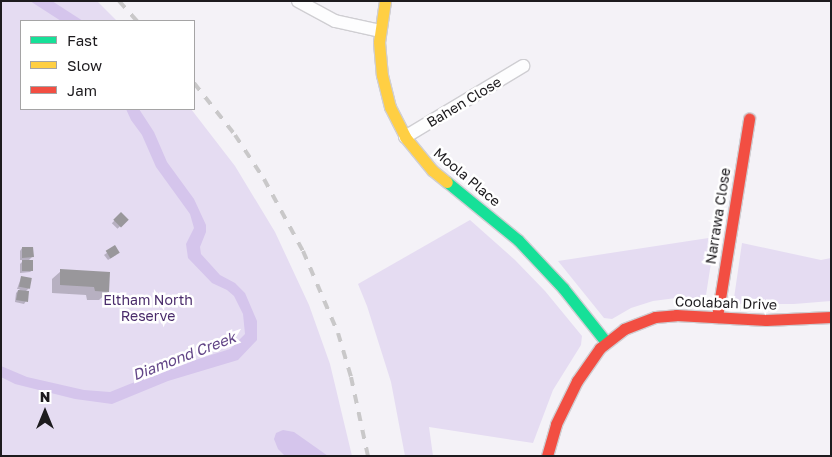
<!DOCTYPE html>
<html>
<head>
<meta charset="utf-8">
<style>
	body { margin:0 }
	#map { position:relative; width:832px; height:457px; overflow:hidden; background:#f4f2f7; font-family:"Golos Text",sans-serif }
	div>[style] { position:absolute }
	.green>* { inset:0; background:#e5dcf2 }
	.water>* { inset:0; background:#d5c5ec }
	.shadow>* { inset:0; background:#0003; transform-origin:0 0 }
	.building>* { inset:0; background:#99979b; transform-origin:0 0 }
	.roads { filter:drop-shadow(1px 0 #cfced2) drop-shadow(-1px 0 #cfced2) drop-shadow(0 1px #cfced2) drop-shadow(0 -1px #cfced2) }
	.street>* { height:12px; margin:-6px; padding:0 6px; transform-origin:6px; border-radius:6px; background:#fdfdfe }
	.fast>* { height:11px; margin:-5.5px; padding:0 5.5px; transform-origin:5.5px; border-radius:5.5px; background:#16e098 }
	.slow>* { height:11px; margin:-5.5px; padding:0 5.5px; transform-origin:5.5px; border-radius:5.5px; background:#ffcf43 }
	.jam>* { height:11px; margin:-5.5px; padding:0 5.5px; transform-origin:5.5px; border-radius:5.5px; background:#f24e42 }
	.rail>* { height:4px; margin-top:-2px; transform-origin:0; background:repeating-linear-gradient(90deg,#c9c8c9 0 9px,transparent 0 18px) }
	span { translate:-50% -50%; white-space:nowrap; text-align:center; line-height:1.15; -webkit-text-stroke:5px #fff; paint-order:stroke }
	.street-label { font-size:14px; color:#1d1b1e }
	.park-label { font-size:14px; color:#4a2c6b }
	.water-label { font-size:15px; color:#624587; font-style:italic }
	.frame { position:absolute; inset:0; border:2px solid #1d1b1e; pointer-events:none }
	.legend { position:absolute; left:20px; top:20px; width:175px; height:90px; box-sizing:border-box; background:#fff; border:1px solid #a5a4a5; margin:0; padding:6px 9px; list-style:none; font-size:15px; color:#1d1b1e }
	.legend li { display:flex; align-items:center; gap:10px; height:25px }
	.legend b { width:25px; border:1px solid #a5a4a5 }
	.north { position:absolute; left:20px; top:387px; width:50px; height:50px; -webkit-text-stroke:4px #fff; paint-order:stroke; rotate:0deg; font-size:14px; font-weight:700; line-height:20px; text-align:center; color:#1d1b1e }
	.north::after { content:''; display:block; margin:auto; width:18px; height:22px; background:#1d1b1e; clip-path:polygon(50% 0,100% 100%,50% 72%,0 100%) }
</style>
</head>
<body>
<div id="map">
	<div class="green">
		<i style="clip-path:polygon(1px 1px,97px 1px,117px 21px,21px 21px,21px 109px,191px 109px,235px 166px,275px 232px,309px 305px,330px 364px,352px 456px,1px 456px)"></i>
		<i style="clip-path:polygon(470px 220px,515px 260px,545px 291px,582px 336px,581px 345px,553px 390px,533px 443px,429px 427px,433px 456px,405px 456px,391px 382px,367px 306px,358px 284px)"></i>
		<i style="clip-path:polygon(715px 237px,706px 295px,699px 300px,676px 298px,653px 301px,631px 308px,612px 319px,604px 318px,558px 261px)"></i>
		<i style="clip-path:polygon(742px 243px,821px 260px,831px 258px,831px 301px,794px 304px,739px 304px,734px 298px)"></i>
	</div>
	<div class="water">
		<i style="clip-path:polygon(30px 1px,52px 1px,83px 21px,61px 21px)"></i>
		<i style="clip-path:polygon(126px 109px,139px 109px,154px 132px,167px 162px,194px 199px,206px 225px,206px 232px,200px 247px,201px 254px,220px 275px,235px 283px,245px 293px,257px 321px,257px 340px,238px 360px,168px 381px,112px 404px,75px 399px,15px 384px,1px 377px,1px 366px,27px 377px,84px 390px,110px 392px,167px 369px,230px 349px,245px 334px,243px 314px,234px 296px,227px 290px,212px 283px,188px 258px,186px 244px,194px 228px,190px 214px,156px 167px,142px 135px,131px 120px)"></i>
		<i style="clip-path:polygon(283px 430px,294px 432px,328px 456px,285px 456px,278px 449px,274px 439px,276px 433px)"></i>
	</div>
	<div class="shadow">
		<i style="left:121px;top:214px;width:8px;height:13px;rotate:45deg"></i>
		<i style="clip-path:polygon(115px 247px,116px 255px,108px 260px,104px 255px)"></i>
		<i style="clip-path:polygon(22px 248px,32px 257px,28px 261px,33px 270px,30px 272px,20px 273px,20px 264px,24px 260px,20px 260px,20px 251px)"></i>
		<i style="clip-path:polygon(61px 271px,108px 292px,99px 300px,87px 300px,86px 295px,52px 293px,52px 279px)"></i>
		<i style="clip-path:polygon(21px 278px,29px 288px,25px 292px,26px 301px,24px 304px,15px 302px,16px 293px,20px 289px,17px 289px)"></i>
	</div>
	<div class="building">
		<i style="left:121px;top:212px;width:11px;height:11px;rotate:45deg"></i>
		<i style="left:115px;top:245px;width:9px;height:11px;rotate:58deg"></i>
		<i style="clip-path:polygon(22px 247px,33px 247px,34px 257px,22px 258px)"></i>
		<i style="left:22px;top:260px;width:11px;height:11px"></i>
		<i style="clip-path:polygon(60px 269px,110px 272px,109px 292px,95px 291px,94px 287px,60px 285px)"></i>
		<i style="left:21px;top:276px;width:11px;height:11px;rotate:10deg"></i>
		<i style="clip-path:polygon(18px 290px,29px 291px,28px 302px,16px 300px)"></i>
	</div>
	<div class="roads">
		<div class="street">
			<i style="left:298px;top:1px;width:42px;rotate:28.4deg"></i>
			<i style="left:335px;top:21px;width:46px;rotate:12.5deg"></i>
			<i style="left:405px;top:137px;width:138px;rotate:-31deg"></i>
		</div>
		<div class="fast">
			<i style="left:447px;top:182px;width:92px;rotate:39.2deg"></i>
			<i style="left:518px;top:240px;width:66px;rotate:46.8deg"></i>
			<i style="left:563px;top:288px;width:69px;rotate:51.5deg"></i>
		</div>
		<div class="slow">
			<i style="left:385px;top:1px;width:41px;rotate:98.3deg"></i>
			<i style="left:379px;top:42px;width:33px;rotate:85deg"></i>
			<i style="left:382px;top:75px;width:33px;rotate:76deg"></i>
			<i style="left:390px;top:107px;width:34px;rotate:63deg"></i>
			<i style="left:405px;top:137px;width:43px;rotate:50.7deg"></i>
			<i style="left:432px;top:170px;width:19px;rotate:39deg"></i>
		</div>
		<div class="jam">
			<i style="left:717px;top:317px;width:201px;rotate:-80.8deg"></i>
			<i style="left:547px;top:456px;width:33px;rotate:-74deg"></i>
			<i style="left:556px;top:424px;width:48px;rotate:-64deg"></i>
			<i style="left:577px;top:381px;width:40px;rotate:-55.1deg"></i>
			<i style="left:600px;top:348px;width:31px;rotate:-38deg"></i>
			<i style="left:624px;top:329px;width:33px;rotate:-21deg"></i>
			<i style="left:655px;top:317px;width:21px;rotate:-5deg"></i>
			<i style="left:676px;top:315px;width:90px;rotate:3.2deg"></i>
			<i style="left:766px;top:320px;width:65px;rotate:-2.6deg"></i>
		</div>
	</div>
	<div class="rail">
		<i style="left:119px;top:1px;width:27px;rotate:48deg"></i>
		<i style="left:194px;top:83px;width:66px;rotate:51.7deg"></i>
		<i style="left:235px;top:135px;width:53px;rotate:56.6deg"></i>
		<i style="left:264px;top:179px;width:82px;rotate:61.6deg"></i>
		<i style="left:303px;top:251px;width:89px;rotate:66.9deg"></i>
		<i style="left:338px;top:333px;width:46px;rotate:73.5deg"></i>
		<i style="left:351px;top:377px;width:81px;rotate:77.9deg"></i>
	</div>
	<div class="street-label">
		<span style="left:464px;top:102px;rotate:-31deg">Bahen Close</span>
		<span style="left:467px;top:177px;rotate:40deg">Moola Place</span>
		<span style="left:718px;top:216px;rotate:-81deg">Narrawa Close</span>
		<span style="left:726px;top:303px;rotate:2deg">Coolabah Drive</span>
	</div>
	<div class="park-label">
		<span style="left:148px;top:308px">Eltham North<br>Reserve</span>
	</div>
	<div class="water-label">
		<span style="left:184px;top:356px;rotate:-21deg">Diamond Creek</span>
	</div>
	<div class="frame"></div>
	<ul class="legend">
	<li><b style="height:6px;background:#16e098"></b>Fast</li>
	<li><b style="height:6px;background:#ffcf43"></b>Slow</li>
	<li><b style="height:6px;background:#f24e42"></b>Jam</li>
	</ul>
	<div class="north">N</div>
</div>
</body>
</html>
